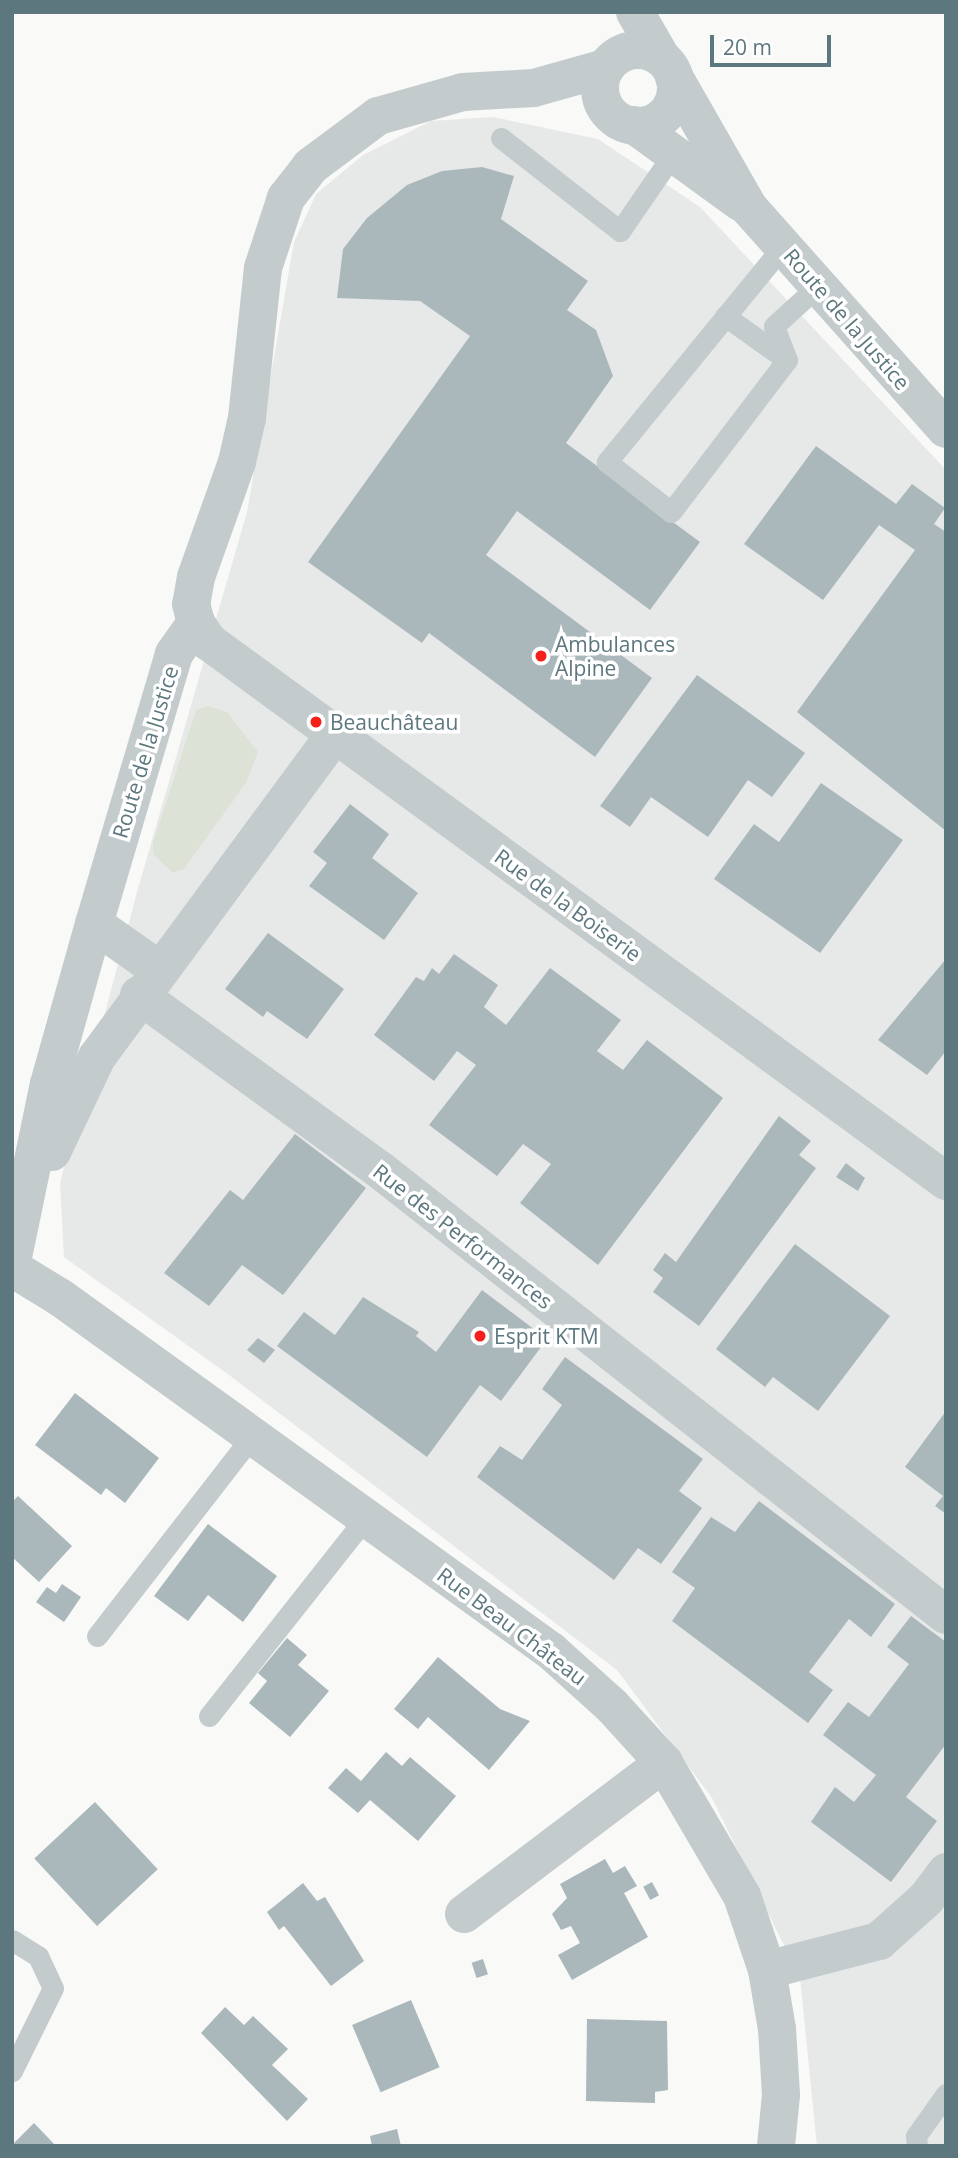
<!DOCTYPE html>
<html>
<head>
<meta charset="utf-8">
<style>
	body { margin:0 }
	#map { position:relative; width:958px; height:2158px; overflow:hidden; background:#f9f9f7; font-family:"Open Sans",sans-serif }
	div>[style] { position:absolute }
	.built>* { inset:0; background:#e7e9e8 }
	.green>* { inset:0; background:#dde2d7 }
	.building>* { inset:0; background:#aab8bc; transform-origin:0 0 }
	.service>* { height:21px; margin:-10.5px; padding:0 10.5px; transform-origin:10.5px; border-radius:10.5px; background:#c4cbcd }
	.minor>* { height:38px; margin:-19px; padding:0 19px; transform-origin:19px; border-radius:19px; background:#c4cbcd }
	.minor>.ring { margin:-19px; padding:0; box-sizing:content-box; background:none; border:38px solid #c4cbcd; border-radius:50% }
	.dots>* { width:19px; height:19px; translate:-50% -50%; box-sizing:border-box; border:4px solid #fff; border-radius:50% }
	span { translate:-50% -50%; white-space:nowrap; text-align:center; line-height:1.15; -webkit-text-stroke:7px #fff; paint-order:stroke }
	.street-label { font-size:21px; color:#5d777f }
	.poi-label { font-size:21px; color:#5d777f }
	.left { translate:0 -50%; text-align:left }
	.frame { position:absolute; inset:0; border:14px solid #5d777f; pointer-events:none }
	.scale { position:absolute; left:710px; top:35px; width:121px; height:32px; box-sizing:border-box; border:4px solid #5d777f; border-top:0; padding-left:9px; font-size:21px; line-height:24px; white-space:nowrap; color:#5d777f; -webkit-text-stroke:5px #fff; paint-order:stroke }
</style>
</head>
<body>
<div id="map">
	<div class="built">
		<i style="clip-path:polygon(493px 117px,598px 139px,700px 207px,946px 470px,946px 2146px,817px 2146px,800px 1978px,712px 1798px,617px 1670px,225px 1372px,64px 1257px,60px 1183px,137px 892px,247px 512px,294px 242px,316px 194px,363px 155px,431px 121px)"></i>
	</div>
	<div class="green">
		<i style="clip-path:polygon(208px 706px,227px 712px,258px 752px,246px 783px,184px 869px,173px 873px,153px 854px,153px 843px,196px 710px)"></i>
	</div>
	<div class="building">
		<i style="clip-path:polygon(482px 167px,514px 176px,501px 219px,588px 281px,567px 310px,596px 330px,613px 376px,566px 443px,700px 542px,650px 610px,517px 511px,486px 555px,652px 678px,595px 757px,429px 633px,422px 643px,308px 562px,470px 336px,420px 301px,337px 298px,343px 249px,367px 218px,407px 185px,442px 171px)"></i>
		<i style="clip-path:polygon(816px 446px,896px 504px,912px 484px,945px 508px,934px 524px,946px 532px,946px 831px,797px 712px,915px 550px,879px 525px,823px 600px,744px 544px)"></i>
		<i style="clip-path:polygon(697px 675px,805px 753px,772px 797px,748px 780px,708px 837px,651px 797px,630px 827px,600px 806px)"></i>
		<i style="clip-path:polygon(821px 783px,903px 840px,820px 953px,714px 879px,754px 824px,779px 842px)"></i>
		<i style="clip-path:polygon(350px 804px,389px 834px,372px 858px,418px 893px,384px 940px,309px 886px,327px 863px,313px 852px)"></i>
		<i style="clip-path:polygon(268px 933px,344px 989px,307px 1039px,267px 1011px,263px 1017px,225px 989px)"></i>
		<i style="clip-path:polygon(454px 954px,498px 985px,484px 1007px,506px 1025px,550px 968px,621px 1020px,597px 1051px,623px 1070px,647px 1040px,723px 1098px,598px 1265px,520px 1203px,551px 1164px,523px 1144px,497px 1176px,429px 1125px,476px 1065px,457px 1051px,434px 1081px,374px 1035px,416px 977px,424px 981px,432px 968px,439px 974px)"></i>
		<i style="clip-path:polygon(946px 959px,946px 1051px,927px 1075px,878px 1040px)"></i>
		<i style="clip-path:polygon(779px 1116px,811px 1141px,799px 1155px,816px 1168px,699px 1326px,653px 1292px,663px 1278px,653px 1270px,665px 1253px,676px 1262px)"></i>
		<i style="clip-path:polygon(295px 1134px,366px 1188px,283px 1295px,242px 1265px,209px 1306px,164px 1273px,230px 1190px,243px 1200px)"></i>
		<i style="clip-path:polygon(846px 1163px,865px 1178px,858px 1191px,836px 1177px)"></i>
		<i style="clip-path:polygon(795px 1244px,890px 1316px,818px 1411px,773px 1377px,765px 1387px,716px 1349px)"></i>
		<i style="clip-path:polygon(482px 1290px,547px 1339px,501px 1401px,480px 1385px,427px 1457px,277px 1346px,304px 1312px,335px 1335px,363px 1297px,419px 1332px,416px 1336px,436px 1352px)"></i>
		<i style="clip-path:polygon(258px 1338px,275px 1350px,264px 1363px,247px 1350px)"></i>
		<i style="clip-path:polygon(565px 1357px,703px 1459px,679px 1491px,702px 1508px,661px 1564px,638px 1548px,614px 1580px,477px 1477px,500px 1446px,522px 1460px,562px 1405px,542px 1389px)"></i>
		<i style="clip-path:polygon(75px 1393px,159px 1458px,125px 1503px,106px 1488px,101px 1495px,35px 1445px)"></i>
		<i style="clip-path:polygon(946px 1411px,946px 1514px,935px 1506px,943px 1496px,905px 1467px)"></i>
		<i style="clip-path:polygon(18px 1496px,72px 1546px,39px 1582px,12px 1557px,12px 1502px)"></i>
		<i style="clip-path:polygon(759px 1501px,895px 1604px,871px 1637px,849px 1619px,809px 1672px,833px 1690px,808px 1723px,672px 1621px,695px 1588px,672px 1572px,711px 1517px,735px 1532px)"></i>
		<i style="clip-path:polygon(208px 1524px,277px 1576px,243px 1622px,208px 1595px,188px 1621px,154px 1596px)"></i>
		<i style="clip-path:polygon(62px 1584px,81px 1597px,64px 1622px,36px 1602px,47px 1587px,56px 1593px)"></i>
		<i style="clip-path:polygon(911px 1616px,946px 1642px,946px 1744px,906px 1797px,937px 1821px,891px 1882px,811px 1822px,835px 1787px,854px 1802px,876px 1775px,823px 1735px,848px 1702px,869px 1717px,909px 1664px,887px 1647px)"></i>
		<i style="clip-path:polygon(287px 1638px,307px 1655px,298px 1665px,329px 1691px,290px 1737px,249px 1703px,267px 1681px,258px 1673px)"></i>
		<i style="clip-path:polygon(438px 1657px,500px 1709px,530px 1721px,489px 1770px,428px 1717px,418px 1729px,394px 1709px)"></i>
		<i style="clip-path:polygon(386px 1752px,402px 1766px,410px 1757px,456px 1796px,418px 1841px,370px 1800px,358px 1813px,328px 1788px,346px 1768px,361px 1781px)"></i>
		<i style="left:95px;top:1802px;width:92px;height:83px;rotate:47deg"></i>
		<i style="clip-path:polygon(605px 1859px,613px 1873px,625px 1866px,637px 1886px,624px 1893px,648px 1937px,572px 1980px,558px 1955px,580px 1943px,571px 1926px,561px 1930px,552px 1914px,567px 1898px,560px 1884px)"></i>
		<i style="left:652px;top:1882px;width:15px;height:10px;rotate:62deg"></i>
		<i style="clip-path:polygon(303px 1883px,317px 1901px,325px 1897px,364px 1961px,331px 1986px,284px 1926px,279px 1930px,267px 1912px)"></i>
		<i style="left:483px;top:1959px;width:16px;height:12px;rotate:72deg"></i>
		<i style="left:411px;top:2000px;width:73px;height:64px;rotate:67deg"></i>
		<i style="clip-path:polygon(225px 2007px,244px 2025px,253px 2016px,288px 2049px,272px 2065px,308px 2099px,287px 2121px,201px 2033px)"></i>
		<i style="clip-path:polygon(587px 2019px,667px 2021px,668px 2090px,655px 2092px,655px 2103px,586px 2101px)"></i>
		<i style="clip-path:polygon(34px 2123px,56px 2146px,12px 2146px,12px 2145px)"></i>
		<i style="clip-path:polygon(397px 2129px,401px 2146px,372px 2146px,370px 2136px)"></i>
	</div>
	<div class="service">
		<i style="left:501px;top:138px;width:151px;rotate:38deg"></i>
		<i style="left:620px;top:231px;width:93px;rotate:-55.5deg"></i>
		<i style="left:783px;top:246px;width:279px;rotate:129.2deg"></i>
		<i style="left:607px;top:462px;width:81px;rotate:38deg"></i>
		<i style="left:671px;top:512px;width:191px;rotate:-52.7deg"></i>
		<i style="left:787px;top:360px;width:36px;rotate:-111deg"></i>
		<i style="left:774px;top:326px;width:59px;rotate:-42.3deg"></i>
		<i style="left:725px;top:316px;width:76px;rotate:35.4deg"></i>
		<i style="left:97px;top:1636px;width:253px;rotate:-52.2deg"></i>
		<i style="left:209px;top:1716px;width:253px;rotate:-51.7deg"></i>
		<i style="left:12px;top:1940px;width:31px;rotate:32deg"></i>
		<i style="left:38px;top:1956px;width:35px;rotate:65deg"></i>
		<i style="left:53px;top:1988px;width:93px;rotate:116.3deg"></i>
		<i style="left:917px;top:2146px;width:10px;rotate:-96deg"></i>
		<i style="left:916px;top:2136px;width:52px;rotate:-54.5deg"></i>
	</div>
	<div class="minor">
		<i style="left:635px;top:12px;width:52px;rotate:60deg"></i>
		<i class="ring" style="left:600px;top:50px;width:38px;height:38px"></i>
		<i style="left:605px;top:68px;width:74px;rotate:164.3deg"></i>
		<i style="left:534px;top:88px;width:71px;rotate:176.8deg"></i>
		<i style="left:463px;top:92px;width:88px;rotate:164.2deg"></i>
		<i style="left:378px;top:116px;width:84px;rotate:143.3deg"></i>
		<i style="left:311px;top:166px;width:41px;rotate:128deg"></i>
		<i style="left:286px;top:198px;width:74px;rotate:108.2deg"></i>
		<i style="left:263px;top:268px;width:151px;rotate:96.1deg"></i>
		<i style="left:247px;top:418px;width:45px;rotate:102.8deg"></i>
		<i style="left:237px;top:462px;width:122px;rotate:109.6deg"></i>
		<i style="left:196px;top:577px;width:27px;rotate:100deg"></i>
		<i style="left:191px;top:604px;width:20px;rotate:75deg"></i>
		<i style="left:196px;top:623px;width:23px;rotate:56deg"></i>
		<i style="left:209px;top:642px;width:913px;rotate:36.18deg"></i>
		<i style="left:674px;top:77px;width:151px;rotate:60.2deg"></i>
		<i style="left:749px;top:208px;width:296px;rotate:48.3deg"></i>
		<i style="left:634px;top:125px;width:131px;rotate:36deg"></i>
		<i style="left:94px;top:924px;width:78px;rotate:35.1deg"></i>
		<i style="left:139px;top:995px;width:298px;rotate:36deg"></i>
		<i style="left:380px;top:1170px;width:720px;rotate:38.18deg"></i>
		<i style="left:52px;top:1152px;width:105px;rotate:-64.7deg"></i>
		<i style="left:97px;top:1057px;width:400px;rotate:-53.6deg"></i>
		<i style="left:12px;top:1262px;width:182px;rotate:-78.3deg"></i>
		<i style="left:49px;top:1084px;width:166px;rotate:-74.3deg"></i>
		<i style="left:94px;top:924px;width:282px;rotate:-73.5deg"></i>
		<i style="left:174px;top:654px;width:38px;rotate:-55deg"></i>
		<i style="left:12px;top:1268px;width:57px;rotate:31.5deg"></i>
		<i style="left:61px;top:1298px;width:604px;rotate:35.77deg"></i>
		<i style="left:551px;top:1651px;width:82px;rotate:42deg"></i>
		<i style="left:612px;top:1706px;width:77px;rotate:47.6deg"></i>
		<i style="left:664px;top:1763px;width:154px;rotate:59.6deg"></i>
		<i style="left:742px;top:1896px;width:78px;rotate:71.3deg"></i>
		<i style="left:767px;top:1970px;width:60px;rotate:80.4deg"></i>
		<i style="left:777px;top:2029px;width:66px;rotate:86.5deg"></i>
		<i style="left:781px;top:2095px;width:51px;rotate:95.6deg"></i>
		<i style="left:464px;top:1914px;width:251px;rotate:-37.1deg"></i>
		<i style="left:767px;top:1970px;width:116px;rotate:-14.5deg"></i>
		<i style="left:879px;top:1941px;width:63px;rotate:-41.8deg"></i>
		<i style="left:926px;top:1899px;width:34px;rotate:-53deg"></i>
	</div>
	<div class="dots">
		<i style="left:541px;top:656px;background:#f6201a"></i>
		<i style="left:316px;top:722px;background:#f6201a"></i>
		<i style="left:480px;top:1336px;background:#f6201a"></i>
	</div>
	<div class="street-label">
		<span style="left:847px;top:319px;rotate:49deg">Route de la Justice</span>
		<span style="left:145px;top:752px;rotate:-73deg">Route de la Justice</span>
		<span style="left:568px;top:905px;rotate:36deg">Rue de la Boiserie</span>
		<span style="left:463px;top:1236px;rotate:38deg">Rue des Performances</span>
		<span style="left:512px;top:1626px;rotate:37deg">Rue Beau Château</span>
	</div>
	<div class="poi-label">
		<span class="left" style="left:555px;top:656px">Ambulances<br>Alpine</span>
		<span class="left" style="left:330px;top:722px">Beauchâteau</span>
		<span class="left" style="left:494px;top:1336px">Esprit KTM</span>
	</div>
	<div class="frame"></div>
	<div class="scale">20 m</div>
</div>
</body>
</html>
